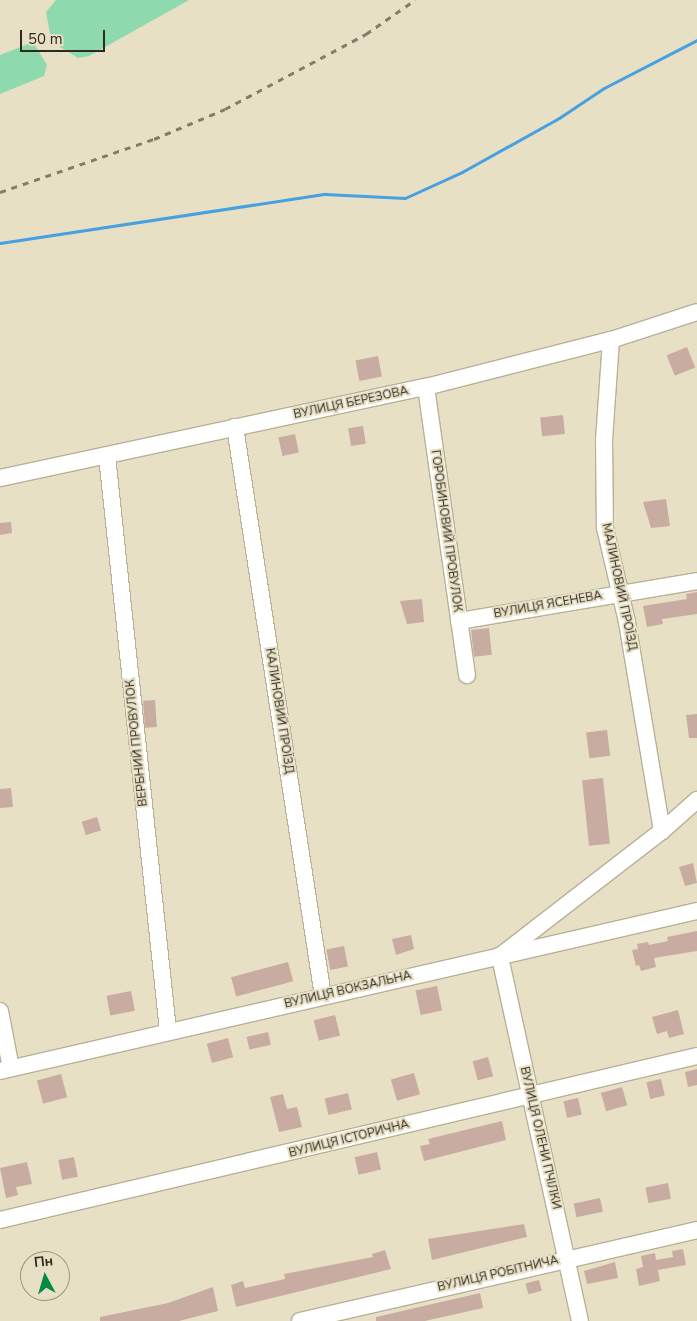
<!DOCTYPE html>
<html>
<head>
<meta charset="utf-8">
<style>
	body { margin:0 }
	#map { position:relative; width:697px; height:1321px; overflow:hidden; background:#e8e0c5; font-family:"Nunito Sans",sans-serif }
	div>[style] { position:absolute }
	.green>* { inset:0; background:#8ed9ad }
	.stream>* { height:3px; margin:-1.5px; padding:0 1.5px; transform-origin:1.5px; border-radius:1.5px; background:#47a0df }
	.building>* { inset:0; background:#c8aca2; transform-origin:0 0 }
	.roads { filter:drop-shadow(1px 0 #b8b097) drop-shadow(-1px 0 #b8b097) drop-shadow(0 1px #b8b097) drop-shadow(0 -1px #b8b097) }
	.minor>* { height:16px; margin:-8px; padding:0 8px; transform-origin:8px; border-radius:8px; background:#fff }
	.rail>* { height:3px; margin-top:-1.5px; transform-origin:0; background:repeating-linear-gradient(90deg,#827d6b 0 6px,transparent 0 12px) }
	span { translate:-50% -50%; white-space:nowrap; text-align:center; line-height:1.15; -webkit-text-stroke:4px #e8e0c5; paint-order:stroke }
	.street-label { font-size:12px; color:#2d2a20 }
	.north { position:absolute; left:20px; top:1251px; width:50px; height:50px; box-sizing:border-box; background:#e8e0c5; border:1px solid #9d9783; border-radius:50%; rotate:354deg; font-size:14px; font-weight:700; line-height:20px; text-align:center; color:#2d2a20 }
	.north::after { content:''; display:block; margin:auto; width:18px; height:22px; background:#038a46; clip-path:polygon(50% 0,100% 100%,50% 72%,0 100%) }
	.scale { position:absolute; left:20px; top:30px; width:85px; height:22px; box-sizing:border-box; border:2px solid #2d2a20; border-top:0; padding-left:6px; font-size:15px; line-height:18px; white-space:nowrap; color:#2d2a20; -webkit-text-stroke:4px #e8e0c5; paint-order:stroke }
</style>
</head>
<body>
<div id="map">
	<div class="green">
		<i style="clip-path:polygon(56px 0,189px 0,89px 56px,78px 58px,60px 47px,50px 34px,46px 12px)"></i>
		<i style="clip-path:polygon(33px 42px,47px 65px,44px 76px,0 94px,0 55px)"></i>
	</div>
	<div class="stream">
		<i style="left:0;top:243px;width:329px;rotate:-8.6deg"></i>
		<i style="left:325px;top:194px;width:80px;rotate:2.9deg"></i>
		<i style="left:405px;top:198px;width:63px;rotate:-24.5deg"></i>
		<i style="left:462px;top:172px;width:111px;rotate:-29.1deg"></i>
		<i style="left:559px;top:118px;width:54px;rotate:-33.7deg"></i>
		<i style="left:604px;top:88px;width:105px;rotate:-27.3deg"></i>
	</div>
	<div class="building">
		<i style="left:687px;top:347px;width:22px;height:22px;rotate:68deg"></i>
		<i style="left:378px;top:356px;width:21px;height:23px;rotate:79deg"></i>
		<i style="left:563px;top:415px;width:19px;height:23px;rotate:84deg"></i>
		<i style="left:363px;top:426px;width:18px;height:15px;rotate:81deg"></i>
		<i style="left:295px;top:434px;width:19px;height:17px;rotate:78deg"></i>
		<i style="clip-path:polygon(666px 499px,670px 526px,651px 528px,643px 502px)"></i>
		<i style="clip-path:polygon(11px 522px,12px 533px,0 535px,0 523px)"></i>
		<i style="clip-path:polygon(697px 592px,697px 614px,662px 619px,663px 624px,647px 627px,643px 606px,687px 599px,686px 594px)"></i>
		<i style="clip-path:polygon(422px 599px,424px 622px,407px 624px,400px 601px)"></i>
		<i style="left:489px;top:628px;width:27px;height:18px;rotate:84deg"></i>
		<i style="left:155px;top:700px;width:27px;height:12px;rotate:86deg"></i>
		<i style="clip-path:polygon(697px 714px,697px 738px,689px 738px,686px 715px)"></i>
		<i style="left:607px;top:730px;width:26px;height:21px;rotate:83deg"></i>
		<i style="left:603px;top:778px;width:66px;height:21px;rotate:84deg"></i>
		<i style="clip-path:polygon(11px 788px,13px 807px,0 808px,0 789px)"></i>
		<i style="left:97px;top:817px;width:14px;height:16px;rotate:73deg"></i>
		<i style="clip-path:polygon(693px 863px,697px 883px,685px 886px,679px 867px)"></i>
		<i style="clip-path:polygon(697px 931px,697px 951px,654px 958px,656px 967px,641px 971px,639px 965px,636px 966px,632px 950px,638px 949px,637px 944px,648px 942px,649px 945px,668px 941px,667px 937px)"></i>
		<i style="clip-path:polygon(411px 935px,414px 949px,396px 955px,392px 939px)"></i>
		<i style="left:344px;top:946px;width:21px;height:18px;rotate:79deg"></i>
		<i style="left:288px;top:962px;width:20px;height:59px;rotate:75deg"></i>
		<i style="left:437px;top:986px;width:25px;height:22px;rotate:78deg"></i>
		<i style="left:131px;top:991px;width:20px;height:25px;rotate:79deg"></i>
		<i style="clip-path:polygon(678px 1010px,684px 1034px,669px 1038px,667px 1031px,657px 1034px,652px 1017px)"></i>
		<i style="left:335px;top:1015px;width:21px;height:22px;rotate:76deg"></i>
		<i style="left:268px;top:1032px;width:13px;height:22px;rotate:77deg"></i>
		<i style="left:228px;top:1038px;width:20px;height:22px;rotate:75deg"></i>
		<i style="left:488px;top:1057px;width:20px;height:16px;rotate:75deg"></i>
		<i style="clip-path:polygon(697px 1069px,697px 1085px,688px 1087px,685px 1072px)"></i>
		<i style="left:414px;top:1073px;width:22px;height:24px;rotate:74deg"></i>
		<i style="left:61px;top:1074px;width:24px;height:25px;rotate:75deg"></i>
		<i style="left:661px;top:1079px;width:17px;height:15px;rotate:77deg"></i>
		<i style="left:622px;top:1087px;width:19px;height:22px;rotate:74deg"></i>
		<i style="left:348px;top:1093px;width:17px;height:24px;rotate:77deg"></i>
		<i style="clip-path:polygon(283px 1094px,287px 1109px,297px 1107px,302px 1127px,279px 1132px,270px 1097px)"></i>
		<i style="left:578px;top:1098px;width:17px;height:15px;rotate:77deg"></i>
		<i style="clip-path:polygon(502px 1121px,506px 1140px,424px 1161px,420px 1146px,430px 1144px,428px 1139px)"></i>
		<i style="left:377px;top:1152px;width:18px;height:23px;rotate:77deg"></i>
		<i style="left:74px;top:1157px;width:20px;height:16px;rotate:79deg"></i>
		<i style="clip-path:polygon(27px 1162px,32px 1184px,16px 1187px,18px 1195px,6px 1198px,0 1168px)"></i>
		<i style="left:668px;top:1183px;width:16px;height:23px;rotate:79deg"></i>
		<i style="left:600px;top:1198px;width:14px;height:27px;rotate:78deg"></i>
		<i style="clip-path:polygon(524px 1224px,527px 1237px,432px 1260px,428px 1239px)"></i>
		<i style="clip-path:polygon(683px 1249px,686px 1265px,658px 1270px,660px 1281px,639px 1286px,636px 1269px,643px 1267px,641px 1256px,655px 1253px,656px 1260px,673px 1257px,672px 1251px)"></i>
		<i style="clip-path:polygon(385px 1250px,391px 1269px,236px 1307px,231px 1285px,243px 1281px,245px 1288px,285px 1279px,284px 1274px,373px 1257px,372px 1254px)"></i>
		<i style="clip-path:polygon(615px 1262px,618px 1278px,587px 1284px,584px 1271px)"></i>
		<i style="left:539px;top:1280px;width:11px;height:14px;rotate:75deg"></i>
		<i style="clip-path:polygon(213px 1287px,218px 1311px,179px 1321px,100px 1321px,100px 1317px,168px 1303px)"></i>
		<i style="clip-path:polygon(480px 1293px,483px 1308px,425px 1321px,376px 1321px,376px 1317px)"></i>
	</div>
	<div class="roads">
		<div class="minor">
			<i style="left:611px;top:340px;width:99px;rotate:94deg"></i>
			<i style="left:604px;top:439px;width:89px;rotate:89.4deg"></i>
			<i style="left:605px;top:528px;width:97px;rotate:76.8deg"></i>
			<i style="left:627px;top:622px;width:212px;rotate:80.5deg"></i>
			<i style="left:426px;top:387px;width:291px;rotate:81.9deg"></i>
			<i style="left:235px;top:427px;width:576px;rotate:81.21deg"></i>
			<i style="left:107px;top:456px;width:578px;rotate:83.94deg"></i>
			<i style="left:0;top:478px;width:436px;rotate:-12.1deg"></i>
			<i style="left:426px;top:387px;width:191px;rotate:-14.3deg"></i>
			<i style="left:611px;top:340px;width:90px;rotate:-18deg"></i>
			<i style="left:459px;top:621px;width:241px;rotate:-9.5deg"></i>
			<i style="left:0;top:1011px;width:58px;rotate:79.1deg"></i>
			<i style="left:0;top:1071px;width:715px;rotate:-12.93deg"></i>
			<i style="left:0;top:1220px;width:716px;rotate:-13.24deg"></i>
			<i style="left:300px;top:1321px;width:407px;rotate:-12.9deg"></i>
			<i style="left:580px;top:1321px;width:374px;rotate:-102.4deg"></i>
			<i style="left:500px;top:956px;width:205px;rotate:-37.7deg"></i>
			<i style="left:662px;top:831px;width:47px;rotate:-41.5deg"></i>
		</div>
	</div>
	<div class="rail">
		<i style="left:0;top:192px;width:163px;rotate:-19deg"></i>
		<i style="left:154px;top:139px;width:77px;rotate:-22.9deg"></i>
		<i style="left:225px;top:109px;width:160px;rotate:-28deg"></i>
		<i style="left:366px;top:34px;width:60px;rotate:-34.8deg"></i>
	</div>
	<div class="street-label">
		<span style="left:351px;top:403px;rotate:-12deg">ВУЛИЦЯ БЕРЕЗОВА</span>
		<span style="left:446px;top:531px;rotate:82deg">ГОРОБИНОВИЙ ПРОВУЛОК</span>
		<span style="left:619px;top:587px;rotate:78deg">МАЛИНОВИЙ ПРОЇЗД</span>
		<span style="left:548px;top:605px;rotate:-10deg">ВУЛИЦЯ ЯСЕНЕВА</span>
		<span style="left:279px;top:711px;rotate:81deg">КАЛИНОВИЙ ПРОЇЗД</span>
		<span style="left:137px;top:743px;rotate:-96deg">ВЕРБНИЙ ПРОВУЛОК</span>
		<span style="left:348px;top:990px;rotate:-13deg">ВУЛИЦЯ ВОКЗАЛЬНА</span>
		<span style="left:540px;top:1138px;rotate:77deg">ВУЛИЦЯ ОЛЕНИ ПЧІЛКИ</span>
		<span style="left:349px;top:1139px;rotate:-14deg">ВУЛИЦЯ ІСТОРИЧНА</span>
		<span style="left:498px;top:1274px;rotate:-13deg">ВУЛИЦЯ РОБІТНИЧА</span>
	</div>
	<div class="north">Пн</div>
	<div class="scale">50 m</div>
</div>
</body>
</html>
